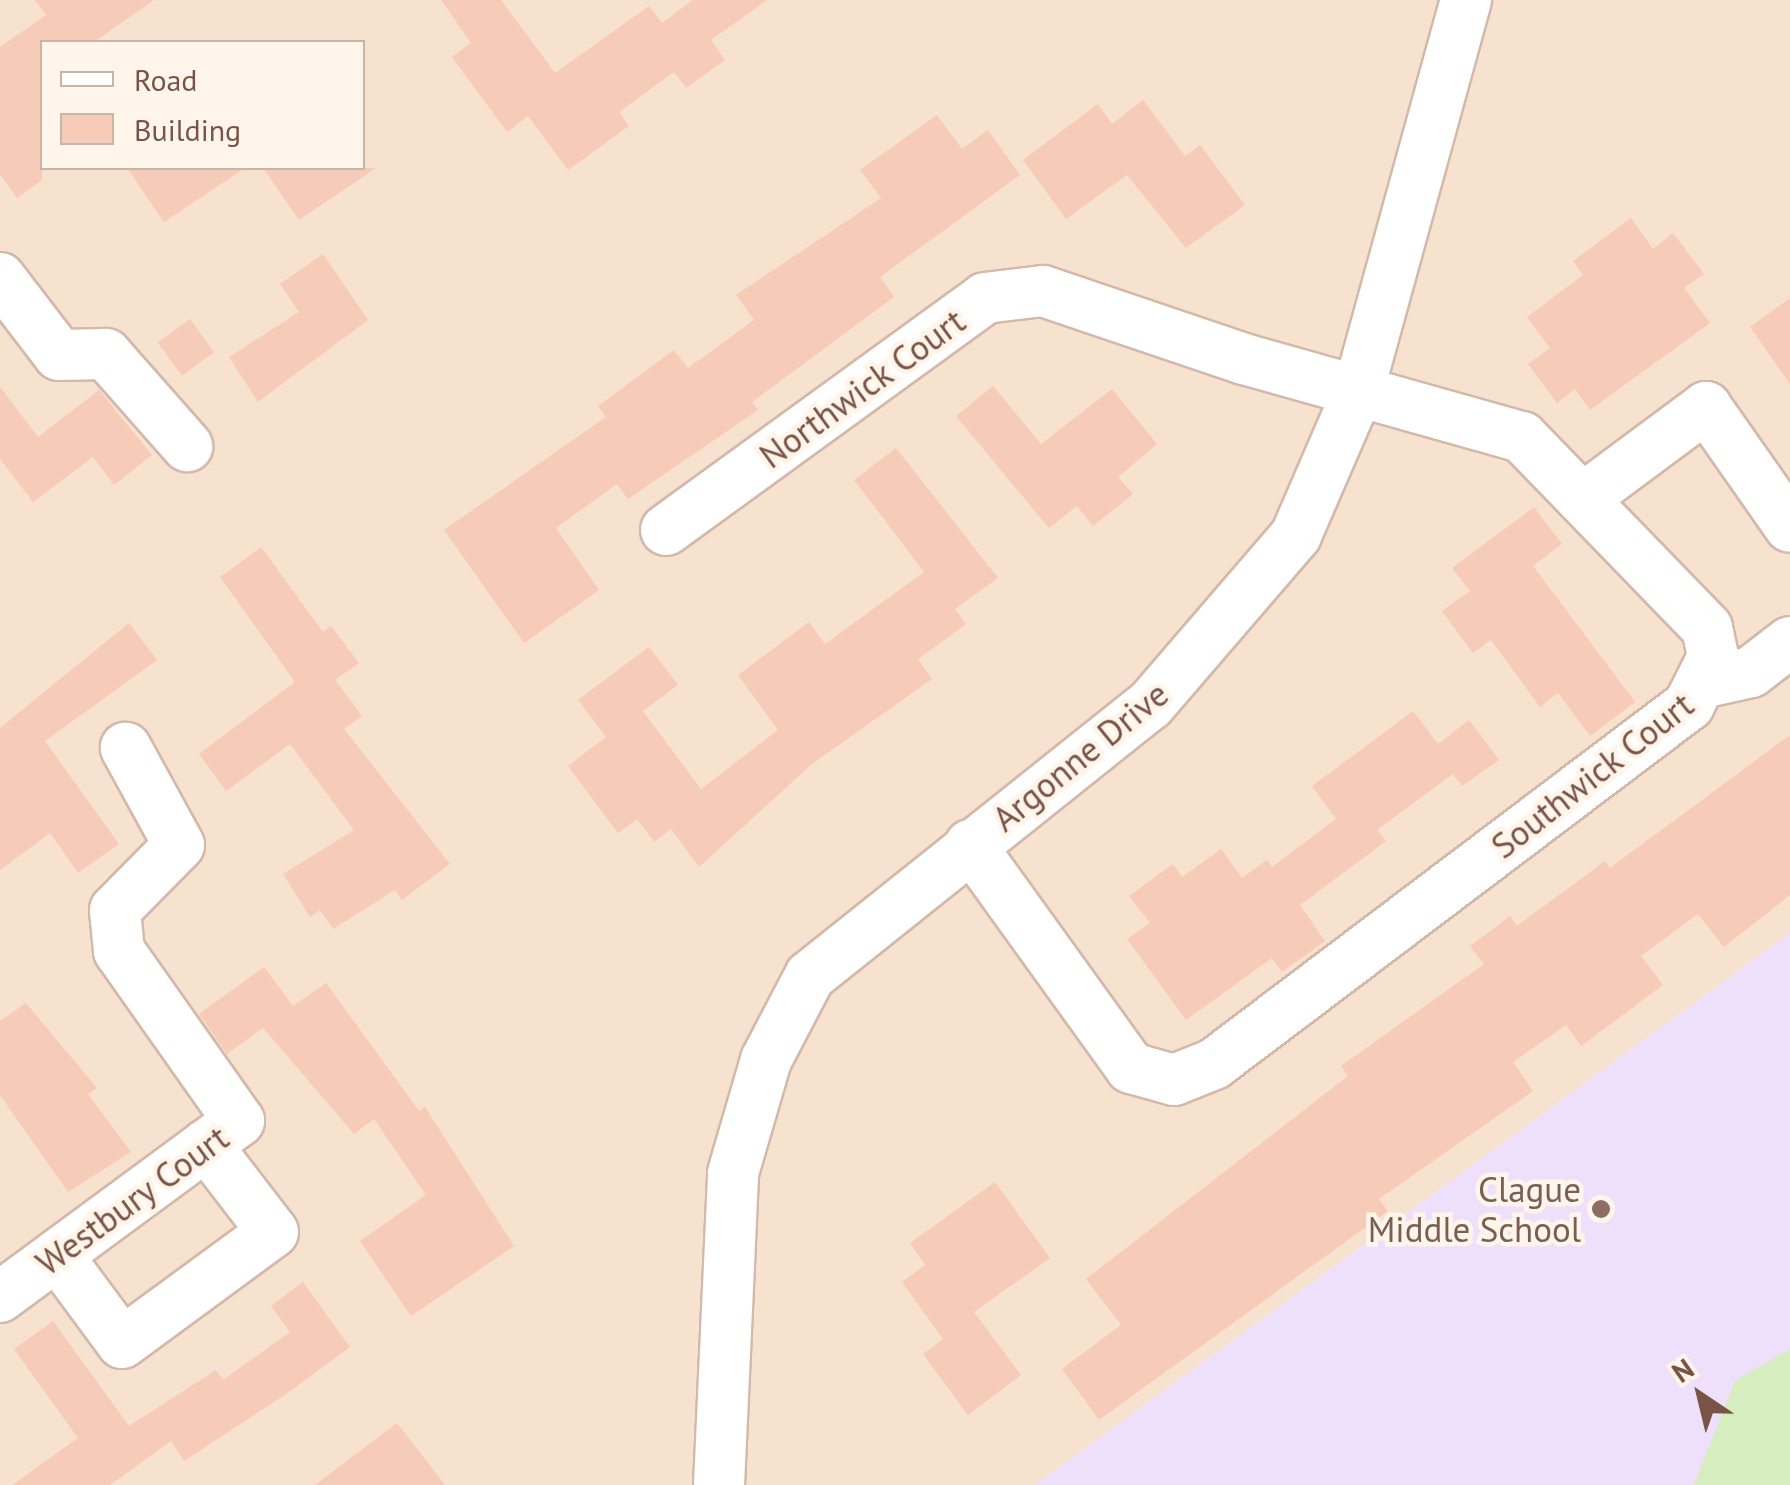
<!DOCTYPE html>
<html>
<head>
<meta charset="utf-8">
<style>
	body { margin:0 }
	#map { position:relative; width:1790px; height:1485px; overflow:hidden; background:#fef1e2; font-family:"PT Sans",sans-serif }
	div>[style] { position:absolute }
	.residential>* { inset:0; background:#f7e2d0 }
	.education>* { inset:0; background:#eedffb }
	.green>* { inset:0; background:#d6edbf }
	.building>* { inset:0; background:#f6cbb7; transform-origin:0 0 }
	.roads { filter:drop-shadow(2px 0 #d3b9aa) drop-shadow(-2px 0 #d3b9aa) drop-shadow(0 2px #d3b9aa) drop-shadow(0 -2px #d3b9aa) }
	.minor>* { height:50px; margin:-25px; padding:0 25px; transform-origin:25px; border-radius:25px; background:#fff }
	.dots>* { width:28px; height:28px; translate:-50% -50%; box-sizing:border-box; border:5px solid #fff5ea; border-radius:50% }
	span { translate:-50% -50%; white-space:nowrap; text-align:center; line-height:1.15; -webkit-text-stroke:9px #fff5ea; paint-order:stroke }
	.street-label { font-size:35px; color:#785346 }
	.education-label { font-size:35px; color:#785e54 }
	.right { translate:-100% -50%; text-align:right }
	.legend { position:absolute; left:40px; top:40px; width:325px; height:130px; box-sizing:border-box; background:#fff5ea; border:2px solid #c9b4a8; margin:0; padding:12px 18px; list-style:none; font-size:30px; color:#785346 }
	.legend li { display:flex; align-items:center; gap:20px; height:50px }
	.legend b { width:50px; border:2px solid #c9b4a8 }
	.north { position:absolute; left:1650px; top:1345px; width:100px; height:100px; -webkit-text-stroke:8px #fff5ea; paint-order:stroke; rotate:325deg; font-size:28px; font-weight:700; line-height:40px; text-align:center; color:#785346 }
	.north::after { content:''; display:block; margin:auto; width:35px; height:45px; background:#785346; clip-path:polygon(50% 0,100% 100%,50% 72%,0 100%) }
</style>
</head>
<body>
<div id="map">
	<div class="residential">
		<i style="clip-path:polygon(evenodd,0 0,1790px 0,1790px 933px,1035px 1485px,0 1485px,0 0,42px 42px,362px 42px,362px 168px,42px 168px,42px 42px)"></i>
	</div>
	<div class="education">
		<i style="clip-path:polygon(1790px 933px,1790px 1485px,1035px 1485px)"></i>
	</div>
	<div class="green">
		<i style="clip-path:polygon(1790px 1349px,1790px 1485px,1694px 1485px,1735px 1381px)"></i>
	</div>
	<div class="building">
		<i style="clip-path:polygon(35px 0,154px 0,94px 42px,42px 42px,42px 180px,17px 198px,0 174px,0 47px,46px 15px)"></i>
		<i style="clip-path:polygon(441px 0,501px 0,555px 73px,649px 6px,662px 23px,693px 0,767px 0,711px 40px,725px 60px,686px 88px,674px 72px,619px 112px,629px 126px,568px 170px,528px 116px,507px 132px,452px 57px,471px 43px)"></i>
		<i style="clip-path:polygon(1143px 100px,1185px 156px,1200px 145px,1245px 205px,1186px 248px,1127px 175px,1066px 219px,1023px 160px,1098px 104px,1112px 124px)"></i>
		<i style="clip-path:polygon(937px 115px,962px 149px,988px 130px,1020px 175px,880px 277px,894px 297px,752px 402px,758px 410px,628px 499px,617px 484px,556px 528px,599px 590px,524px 643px,444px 530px,606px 417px,598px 406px,674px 350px,688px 368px,754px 320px,736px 295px,881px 198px,860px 170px)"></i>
		<i style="clip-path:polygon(127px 168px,245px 168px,164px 222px)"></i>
		<i style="clip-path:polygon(263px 168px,376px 168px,299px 220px)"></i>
		<i style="clip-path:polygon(1631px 218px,1653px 249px,1673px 233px,1704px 274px,1684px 288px,1710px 323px,1590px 410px,1575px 389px,1557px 403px,1528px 364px,1550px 348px,1527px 317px,1583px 275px,1573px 261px)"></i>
		<i style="clip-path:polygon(323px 254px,368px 320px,258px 402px,229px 357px,299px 312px,280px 284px)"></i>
		<i style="clip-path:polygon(1790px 298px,1790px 384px,1750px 327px)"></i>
		<i style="left:190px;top:319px;width:41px;height:40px;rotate:54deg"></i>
		<i style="clip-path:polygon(993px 386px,1041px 444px,1112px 389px,1157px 444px,1118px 477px,1133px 494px,1093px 526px,1077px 506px,1049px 528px,956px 416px)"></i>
		<i style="clip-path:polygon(0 387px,38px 437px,99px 390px,152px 455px,114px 485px,93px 457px,33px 502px,0 459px)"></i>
		<i style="clip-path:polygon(896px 448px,998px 578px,955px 609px,966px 624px,918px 659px,932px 679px,812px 764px,699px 867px,671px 829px,654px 842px,637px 819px,618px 833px,568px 766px,606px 737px,578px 700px,649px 647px,678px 685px,643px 711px,701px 789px,778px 730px,738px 675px,809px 622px,825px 644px,924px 572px,854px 480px)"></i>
		<i style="clip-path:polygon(1534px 507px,1562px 544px,1533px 566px,1635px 702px,1590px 736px,1558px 693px,1540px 707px,1491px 640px,1473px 653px,1442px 611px,1470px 591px,1452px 568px)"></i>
		<i style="clip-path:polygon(261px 547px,323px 632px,331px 626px,359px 663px,335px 680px,362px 716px,344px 729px,450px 864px,402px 900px,395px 890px,333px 929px,320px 910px,310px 917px,283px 874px,354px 830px,290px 744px,226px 791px,199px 754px,295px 682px,220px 577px)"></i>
		<i style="clip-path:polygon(129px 623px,157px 660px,45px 741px,119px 844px,78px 873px,50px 833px,0 870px,0 728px)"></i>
		<i style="clip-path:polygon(1413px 711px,1438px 744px,1469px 720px,1499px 760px,1462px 786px,1453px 774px,1377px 830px,1386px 841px,1300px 905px,1325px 941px,1282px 972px,1272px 958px,1186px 1020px,1127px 939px,1150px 923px,1129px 896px,1173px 864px,1182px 877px,1221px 849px,1242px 878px,1267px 860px,1272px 867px,1336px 819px,1312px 786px)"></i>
		<i style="clip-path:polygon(1790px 735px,1790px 895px,1724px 947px,1698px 914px,1641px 956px,1663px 985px,1581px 1046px,1566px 1025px,1513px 1062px,1533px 1091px,1379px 1199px,1388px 1211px,1099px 1420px,1062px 1369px,1121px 1325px,1086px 1279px,1348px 1076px,1341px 1066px,1484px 964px,1470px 946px,1510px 916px,1517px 926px,1605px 861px,1610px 868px)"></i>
		<i style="clip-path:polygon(264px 967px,293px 1006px,326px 983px,419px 1111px,425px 1107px,514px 1246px,411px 1316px,360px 1241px,426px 1195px,374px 1119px,354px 1134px,263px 1028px,227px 1054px,199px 1014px)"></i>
		<i style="clip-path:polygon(26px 1003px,97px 1088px,88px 1094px,131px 1152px,68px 1192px,0 1095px,0 1021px)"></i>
		<i style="clip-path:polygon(995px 1182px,1050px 1258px,974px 1312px,1021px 1375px,968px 1415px,923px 1354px,943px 1339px,902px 1282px,925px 1265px,910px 1243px)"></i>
		<i style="clip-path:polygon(303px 1282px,350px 1347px,286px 1394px,184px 1461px,171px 1441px,110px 1485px,12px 1485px,78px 1438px,14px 1349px,53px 1321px,129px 1426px,216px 1370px,223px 1380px,290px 1332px,271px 1306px)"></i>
		<i style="clip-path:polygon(397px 1423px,445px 1485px,315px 1485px)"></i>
	</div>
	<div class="roads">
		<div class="minor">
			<i style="left:0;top:278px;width:97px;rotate:52.5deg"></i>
			<i style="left:59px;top:355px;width:47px;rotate:-1.2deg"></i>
			<i style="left:106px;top:354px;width:123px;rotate:48.6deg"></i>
			<i style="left:1585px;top:497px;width:151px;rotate:-36.6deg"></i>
			<i style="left:1706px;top:407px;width:146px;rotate:55deg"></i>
			<i style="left:666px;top:530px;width:394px;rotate:-36deg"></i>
			<i style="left:985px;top:298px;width:58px;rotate:-6.9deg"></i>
			<i style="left:1043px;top:291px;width:212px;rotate:18.7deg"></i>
			<i style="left:1244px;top:359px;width:289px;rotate:15.7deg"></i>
			<i style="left:1522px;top:437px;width:266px;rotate:45.9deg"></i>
			<i style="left:1707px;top:628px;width:30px;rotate:78deg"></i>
			<i style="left:1713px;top:657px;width:54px;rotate:116.6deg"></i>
			<i style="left:1689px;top:705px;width:595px;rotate:142.92deg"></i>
			<i style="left:1214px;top:1064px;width:43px;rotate:158.2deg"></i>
			<i style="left:1174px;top:1080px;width:45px;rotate:-164.4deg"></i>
			<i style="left:1131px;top:1068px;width:275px;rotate:-125.8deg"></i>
			<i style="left:1706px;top:682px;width:46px;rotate:-12.5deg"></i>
			<i style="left:1751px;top:672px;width:49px;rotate:-37.6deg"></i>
			<i style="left:57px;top:1255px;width:109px;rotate:53.5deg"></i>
			<i style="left:122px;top:1343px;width:187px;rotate:-36.3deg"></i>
			<i style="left:273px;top:1232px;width:110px;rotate:-127.6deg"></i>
			<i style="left:0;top:1297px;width:297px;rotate:-36.4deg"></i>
			<i style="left:239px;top:1121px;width:208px;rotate:-125.2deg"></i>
			<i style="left:119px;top:951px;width:41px;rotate:-95.6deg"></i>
			<i style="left:115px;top:910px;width:91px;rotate:-45.4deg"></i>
			<i style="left:179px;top:845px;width:111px;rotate:-118.7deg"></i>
			<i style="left:719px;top:1485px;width:312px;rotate:-87.4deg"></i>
			<i style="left:733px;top:1173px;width:118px;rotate:-73.7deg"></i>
			<i style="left:766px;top:1060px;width:95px;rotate:-62.4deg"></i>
			<i style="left:810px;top:976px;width:435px;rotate:-38.6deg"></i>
			<i style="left:1150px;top:705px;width:224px;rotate:-49.3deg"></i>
			<i style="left:1296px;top:535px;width:156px;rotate:-66.6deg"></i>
			<i style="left:1358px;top:392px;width:407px;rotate:-74.6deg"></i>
		</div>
	</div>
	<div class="dots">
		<i style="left:1601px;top:1209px;background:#8d6e63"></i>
	</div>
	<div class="street-label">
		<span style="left:862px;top:388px;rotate:-36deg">Northwick Court</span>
		<span style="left:1080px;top:756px;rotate:-39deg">Argonne Drive</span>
		<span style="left:1592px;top:775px;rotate:-38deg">Southwick Court</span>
		<span style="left:132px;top:1200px;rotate:-36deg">Westbury Court</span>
	</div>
	<div class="education-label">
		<span class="right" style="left:1581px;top:1209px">Clague<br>Middle School</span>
	</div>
	<ul class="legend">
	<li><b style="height:12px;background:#fff"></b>Road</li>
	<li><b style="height:28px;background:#f6cbb7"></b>Building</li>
	</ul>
	<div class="north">N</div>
</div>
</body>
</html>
